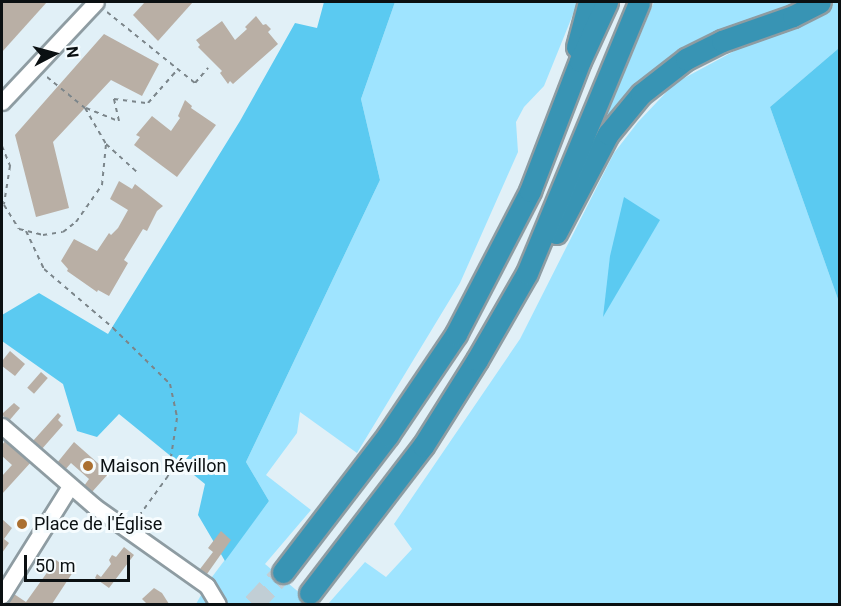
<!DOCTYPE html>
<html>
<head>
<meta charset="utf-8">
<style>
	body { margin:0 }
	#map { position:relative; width:841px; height:606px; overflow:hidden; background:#e1f0f7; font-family:Roboto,sans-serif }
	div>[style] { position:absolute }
	.green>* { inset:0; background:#9fe4ff }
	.forest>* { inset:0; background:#5bcaf1 }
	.building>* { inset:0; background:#b9afa5; transform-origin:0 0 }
	.highway-tunnel>* { height:21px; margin-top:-10.5px; transform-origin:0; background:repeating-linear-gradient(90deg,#c1ced5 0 21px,transparent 0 31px) }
	.path>* { height:2px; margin-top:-1px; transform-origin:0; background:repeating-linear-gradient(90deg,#7b858a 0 4.5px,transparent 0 9px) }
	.roads { filter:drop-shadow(2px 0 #8e9ca2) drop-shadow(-2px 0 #8e9ca2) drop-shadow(0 2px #8e9ca2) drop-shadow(0 -2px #8e9ca2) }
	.minor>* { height:15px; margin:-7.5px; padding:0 7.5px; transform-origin:7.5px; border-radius:7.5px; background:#fff }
	.highway>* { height:21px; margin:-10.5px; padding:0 10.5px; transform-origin:10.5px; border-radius:10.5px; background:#3894b4 }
	.dots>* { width:16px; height:16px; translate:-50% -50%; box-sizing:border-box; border:3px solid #f6fcfe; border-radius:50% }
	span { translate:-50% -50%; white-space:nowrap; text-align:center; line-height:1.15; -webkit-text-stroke:6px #f6fcfe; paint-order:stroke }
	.poi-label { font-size:18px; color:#0b1012 }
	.left { translate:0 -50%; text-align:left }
	.frame { position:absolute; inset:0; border:3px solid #0b1012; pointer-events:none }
	.north { position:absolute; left:24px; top:24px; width:60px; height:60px; -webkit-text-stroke:4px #f6fcfe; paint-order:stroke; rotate:84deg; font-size:16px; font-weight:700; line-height:24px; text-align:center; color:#0b1012 }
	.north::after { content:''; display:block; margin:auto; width:21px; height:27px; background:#0b1012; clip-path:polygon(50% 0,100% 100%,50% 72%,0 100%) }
	.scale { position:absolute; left:24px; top:555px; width:106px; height:27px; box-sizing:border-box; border:3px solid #0b1012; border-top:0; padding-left:8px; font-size:18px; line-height:21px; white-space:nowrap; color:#0b1012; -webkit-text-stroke:4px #f6fcfe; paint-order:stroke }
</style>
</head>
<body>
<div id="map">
	<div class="green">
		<i style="clip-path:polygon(395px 2px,578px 2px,544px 86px,524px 107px,516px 122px,518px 152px,460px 283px,357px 453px,300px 412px,297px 433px,266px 475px,311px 510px,265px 564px,313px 604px,196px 604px,209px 581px,269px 501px,246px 462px,380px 180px,361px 99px)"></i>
		<i style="clip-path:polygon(654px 2px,809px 2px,756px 23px,601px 128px)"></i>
		<i style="clip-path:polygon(835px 2px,839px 2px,839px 48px,770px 107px,839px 302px,839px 604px,328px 604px,365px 562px,386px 577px,412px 549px,394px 524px,520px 339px,614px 153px,638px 122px,675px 83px,751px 42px,798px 26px,823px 12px)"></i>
	</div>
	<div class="forest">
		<i style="clip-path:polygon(324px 2px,395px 2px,361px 99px,380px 180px,246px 462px,269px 501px,225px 561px,198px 515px,205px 484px,119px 414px,97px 437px,77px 431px,63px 384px,2px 341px,2px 315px,39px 293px,108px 334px,240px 121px,295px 23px,317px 28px)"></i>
		<i style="clip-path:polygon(839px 48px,839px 302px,770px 107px)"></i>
		<i style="clip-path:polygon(624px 197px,660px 220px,603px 317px,610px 256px)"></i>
	</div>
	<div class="building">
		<i style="clip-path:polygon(2px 2px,47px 2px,2px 52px)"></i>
		<i style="clip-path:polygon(145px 2px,193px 2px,158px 41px,133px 15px)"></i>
		<i style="clip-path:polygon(256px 16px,263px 25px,266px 24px,271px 29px,268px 32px,278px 44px,233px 84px,230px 81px,228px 84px,220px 73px,222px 71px,198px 47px,200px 45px,196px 40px,222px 21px,235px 40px,247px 29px,245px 27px)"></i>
		<i style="clip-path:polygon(104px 34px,159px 64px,142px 96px,111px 80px,53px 142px,69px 208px,36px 217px,15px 135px)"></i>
		<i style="clip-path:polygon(185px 100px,192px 106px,191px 108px,216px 125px,177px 177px,134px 145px,140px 137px,136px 135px,152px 116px,171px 131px,180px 118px,178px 116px)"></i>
		<i style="clip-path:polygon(119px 181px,132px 189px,135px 184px,163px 206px,157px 211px,147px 231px,143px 229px,124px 260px,128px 263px,109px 296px,98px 290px,97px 292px,67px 271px,68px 269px,61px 261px,74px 239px,97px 251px,109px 233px,111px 235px,118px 228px,128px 210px,110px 199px)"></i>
		<i style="clip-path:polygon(10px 351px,25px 364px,15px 376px,2px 366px,2px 361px)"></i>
		<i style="left:41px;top:372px;width:9px;height:21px;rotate:41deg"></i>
		<i style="clip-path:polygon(14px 403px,20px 408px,8px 422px,2px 414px)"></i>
		<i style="clip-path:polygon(58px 413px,61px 416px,58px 420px,63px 425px,41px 450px,32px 442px)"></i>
		<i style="clip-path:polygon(6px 440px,32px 461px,2px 494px,2px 476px,12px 465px,2px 456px,2px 445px)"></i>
		<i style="clip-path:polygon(74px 442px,109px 473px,92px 492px,84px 486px,89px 479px,71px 463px,65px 470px,57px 463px)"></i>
		<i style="clip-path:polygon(2px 519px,12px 528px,4px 539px,9px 543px,2px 553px)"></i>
		<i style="clip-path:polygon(221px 531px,231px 540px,207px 574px,200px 569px,213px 552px,208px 548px)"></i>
		<i style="clip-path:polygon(124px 547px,134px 555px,109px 588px,95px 578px,97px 574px,101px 577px,111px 564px,109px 560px,112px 555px,116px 557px)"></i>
		<i style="clip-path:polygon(56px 560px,73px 572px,52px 604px,8px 603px,11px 592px,26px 602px)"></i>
		<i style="clip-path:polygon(154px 588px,162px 593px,169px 604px,147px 604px,142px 599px)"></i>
	</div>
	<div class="highway-tunnel">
		<i style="left:253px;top:604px;width:44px;rotate:-46.8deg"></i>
	</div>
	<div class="path">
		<i style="left:107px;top:12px;width:113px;rotate:38.9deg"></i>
		<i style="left:195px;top:83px;width:20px;rotate:-49deg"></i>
		<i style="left:47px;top:77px;width:49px;rotate:39.2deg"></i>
		<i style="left:85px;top:108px;width:42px;rotate:59.7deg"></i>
		<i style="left:106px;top:144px;width:43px;rotate:42.2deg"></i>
		<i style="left:86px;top:108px;width:35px;rotate:22deg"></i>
		<i style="left:119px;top:121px;width:23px;rotate:-103deg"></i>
		<i style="left:114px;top:99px;width:34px;rotate:7deg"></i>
		<i style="left:148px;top:103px;width:45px;rotate:-48.6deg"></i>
		<i style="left:2px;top:146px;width:22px;rotate:68deg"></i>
		<i style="left:10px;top:166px;width:39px;rotate:99deg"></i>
		<i style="left:4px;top:205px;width:28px;rotate:58deg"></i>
		<i style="left:19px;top:229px;width:25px;rotate:14deg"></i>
		<i style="left:43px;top:235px;width:20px;rotate:-9deg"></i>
		<i style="left:63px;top:232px;width:16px;rotate:-38deg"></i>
		<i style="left:76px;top:222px;width:45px;rotate:-54.9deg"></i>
		<i style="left:102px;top:185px;width:41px;rotate:-84.4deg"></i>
		<i style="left:26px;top:231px;width:42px;rotate:64.7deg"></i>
		<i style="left:44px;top:269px;width:91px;rotate:40.5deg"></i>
		<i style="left:113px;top:328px;width:80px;rotate:44.5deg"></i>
		<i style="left:170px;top:384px;width:35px;rotate:78deg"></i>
		<i style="left:177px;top:418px;width:59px;rotate:98.8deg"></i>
		<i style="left:168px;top:476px;width:54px;rotate:126deg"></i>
	</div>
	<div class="roads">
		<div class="minor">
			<i style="left:2px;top:102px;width:137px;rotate:-46.8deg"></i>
			<i style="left:2px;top:426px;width:122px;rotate:41deg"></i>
			<i style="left:94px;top:506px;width:138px;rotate:35.3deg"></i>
			<i style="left:207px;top:586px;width:21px;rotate:59deg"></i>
			<i style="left:2px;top:595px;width:128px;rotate:-58deg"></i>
		</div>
		<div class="highway">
			<i style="left:577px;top:47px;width:47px;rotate:-75.1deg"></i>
			<i style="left:556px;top:233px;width:112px;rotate:-62.3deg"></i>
			<i style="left:608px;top:134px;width:52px;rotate:-50.5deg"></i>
			<i style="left:641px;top:94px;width:57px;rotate:-37.9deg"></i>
			<i style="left:686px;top:59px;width:40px;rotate:-26.6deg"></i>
			<i style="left:722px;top:41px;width:75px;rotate:-19.4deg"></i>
			<i style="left:793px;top:16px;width:30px;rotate:-27deg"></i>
			<i style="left:283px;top:572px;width:173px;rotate:-52.5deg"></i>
			<i style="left:388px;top:435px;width:122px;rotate:-56deg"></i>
			<i style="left:456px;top:334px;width:161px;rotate:-62.6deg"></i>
			<i style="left:530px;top:191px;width:139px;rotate:-69deg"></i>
			<i style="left:580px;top:61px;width:65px;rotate:-65.4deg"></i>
			<i style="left:310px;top:593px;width:185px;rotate:-52.5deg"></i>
			<i style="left:423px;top:446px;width:102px;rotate:-57.9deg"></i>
			<i style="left:477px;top:360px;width:100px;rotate:-60.1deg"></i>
			<i style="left:527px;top:273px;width:293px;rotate:-67.5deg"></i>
		</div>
	</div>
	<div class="dots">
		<i style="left:88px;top:466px;background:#ab7031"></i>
		<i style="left:22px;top:524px;background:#ab7031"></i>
	</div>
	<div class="poi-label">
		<span class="left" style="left:100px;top:466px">Maison Révillon</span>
		<span class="left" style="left:34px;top:524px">Place de l'Église</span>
	</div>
	<div class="frame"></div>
	<div class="north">N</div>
	<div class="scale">50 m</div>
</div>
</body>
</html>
